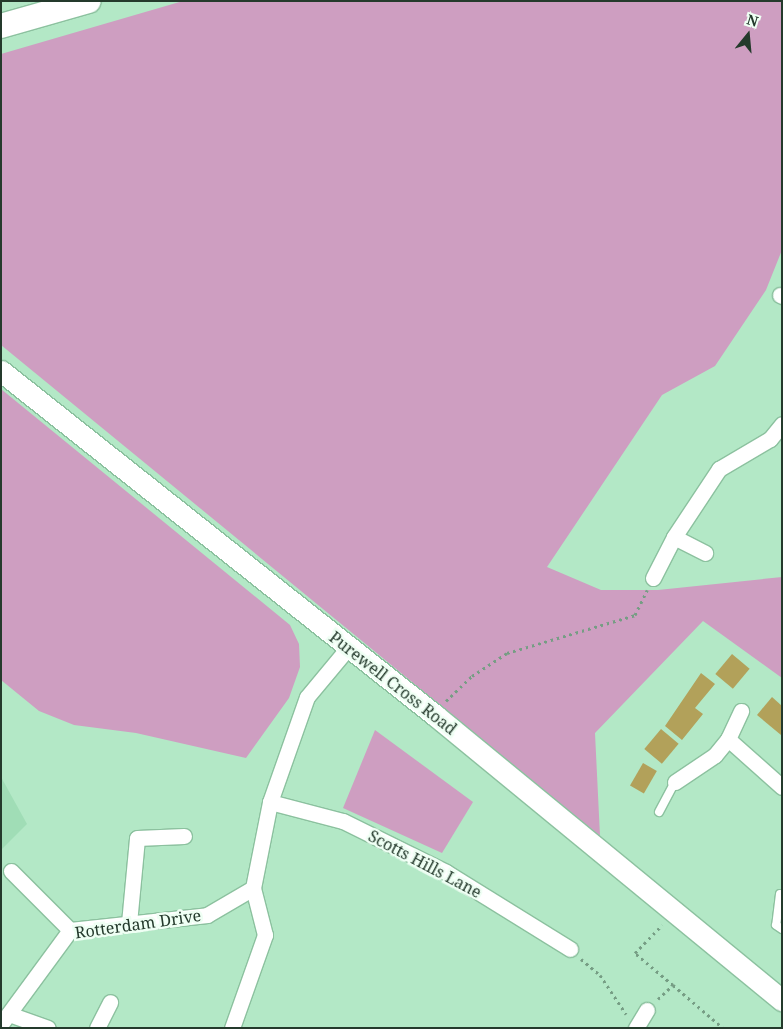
<!DOCTYPE html>
<html>
<head>
<meta charset="utf-8">
<style>
	body { margin:0 }
	#map { position:relative; width:783px; height:1029px; overflow:hidden; background:#b3e8c6; font-family:"Noto Serif",serif }
	div>[style] { position:absolute }
	.built>* { inset:0; background:#a0ddb6 }
	.green>* { inset:0; background:#ce9ec1 }
	.building>* { inset:0; background:#b2a15a; transform-origin:0 0 }
	.path>* { height:3px; margin-top:-1.5px; transform-origin:0; background:repeating-linear-gradient(90deg,#769d84 0 2.5px,transparent 0 6.5px) }
	.roads { filter:drop-shadow(1px 0 #8cc19f) drop-shadow(-1px 0 #8cc19f) drop-shadow(0 1px #8cc19f) drop-shadow(0 -1px #8cc19f) }
	.service>* { height:8px; margin:-4px; padding:0 4px; transform-origin:4px; border-radius:4px; background:#fff }
	.minor>* { height:15px; margin:-7.5px; padding:0 7.5px; transform-origin:7.5px; border-radius:7.5px; background:#fff }
	.secondary>* { height:21px; margin:-10.5px; padding:0 10.5px; transform-origin:10.5px; border-radius:10.5px; background:#fff }
	.primary>* { height:24px; margin:-12px; padding:0 12px; transform-origin:12px; border-radius:12px; background:#fff }
	span { translate:-50% -50%; white-space:nowrap; text-align:center; line-height:1.15; -webkit-text-stroke:5px #effff4; paint-order:stroke }
	.street-label { font-size:16px; color:#243a2c }
	.frame { position:absolute; inset:0; border:2px solid #243a2c; pointer-events:none }
	.north { position:absolute; left:723px; top:10px; width:50px; height:50px; -webkit-text-stroke:4px #effff4; paint-order:stroke; rotate:17deg; font-size:14px; font-weight:700; line-height:20px; text-align:center; color:#243a2c }
	.north::after { content:''; display:block; margin:auto; width:18px; height:22px; background:#243a2c; clip-path:polygon(50% 0,100% 100%,50% 72%,0 100%) }
</style>
</head>
<body>
<div id="map">
	<div class="built">
		<i style="clip-path:polygon(1px 777px,27px 824px,1px 850px)"></i>
	</div>
	<div class="green">
		<i style="clip-path:polygon(183px 1px,782px 1px,782px 250px,766px 290px,715px 366px,662px 395px,547px 567px,601px 590px,658px 590px,782px 577px,782px 678px,703px 621px,595px 733px,600px 836px,1px 345px,1px 54px)"></i>
		<i style="clip-path:polygon(1px 389px,290px 625px,299px 644px,300px 667px,289px 698px,246px 758px,136px 733px,74px 725px,39px 711px,1px 680px)"></i>
		<i style="clip-path:polygon(375px 730px,473px 802px,442px 853px,343px 808px)"></i>
	</div>
	<div class="building">
		<i style="left:732px;top:654px;width:23px;height:26px;rotate:40deg"></i>
		<i style="clip-path:polygon(701px 673px,715px 684px,695px 708px,703px 714px,682px 740px,665px 726px)"></i>
		<i style="clip-path:polygon(772px 697px,782px 706px,781px 735px,757px 715px)"></i>
		<i style="left:661px;top:729px;width:23px;height:26px;rotate:40deg"></i>
		<i style="left:643px;top:763px;width:16px;height:26px;rotate:30deg"></i>
	</div>
	<div class="path">
		<i style="left:446px;top:701px;width:36px;rotate:-44deg"></i>
		<i style="left:472px;top:676px;width:42px;rotate:-33.3deg"></i>
		<i style="left:507px;top:653px;width:134px;rotate:-16.5deg"></i>
		<i style="left:635px;top:615px;width:28px;rotate:-64deg"></i>
		<i style="left:581px;top:959px;width:25px;rotate:40deg"></i>
		<i style="left:600px;top:975px;width:47px;rotate:56.3deg"></i>
		<i style="left:673px;top:985px;width:66px;rotate:40.7deg"></i>
		<i style="left:658px;top:999px;width:21px;rotate:-43deg"></i>
		<i style="left:673px;top:985px;width:50px;rotate:-139.9deg"></i>
		<i style="left:635px;top:953px;width:39px;rotate:-46deg"></i>
	</div>
	<div class="roads">
		<div class="service">
			<i style="left:659px;top:812px;width:34px;rotate:-62deg"></i>
			<i style="left:780px;top:894px;width:31px;rotate:97deg"></i>
			<i style="left:776px;top:925px;width:7px;rotate:34deg"></i>
		</div>
		<div class="minor">
			<i style="left:780px;top:295px;width:2px;rotate:27deg"></i>
			<i style="left:674px;top:537px;width:35px;rotate:27deg"></i>
			<i style="left:653px;top:578px;width:46px;rotate:-62.9deg"></i>
			<i style="left:674px;top:537px;width:82px;rotate:-56.5deg"></i>
			<i style="left:719px;top:469px;width:59px;rotate:-30.5deg"></i>
			<i style="left:770px;top:439px;width:19px;rotate:-51deg"></i>
			<i style="left:728px;top:739px;width:31px;rotate:-65deg"></i>
			<i style="left:675px;top:782px;width:48px;rotate:-34deg"></i>
			<i style="left:715px;top:755px;width:21px;rotate:-51deg"></i>
			<i style="left:728px;top:739px;width:72px;rotate:41.6deg"></i>
			<i style="left:270px;top:802px;width:75px;rotate:14.6deg"></i>
			<i style="left:343px;top:821px;width:115px;rotate:26.3deg"></i>
			<i style="left:446px;top:872px;width:146px;rotate:31.8deg"></i>
			<i style="left:11px;top:871px;width:83px;rotate:45deg"></i>
			<i style="left:129px;top:923px;width:85px;rotate:-84.6deg"></i>
			<i style="left:137px;top:838px;width:47px;rotate:-2.4deg"></i>
			<i style="left:9px;top:1014px;width:41px;rotate:19.7deg"></i>
			<i style="left:1px;top:1024px;width:117px;rotate:-53.7deg"></i>
			<i style="left:70px;top:930px;width:138px;rotate:-6.2deg"></i>
			<i style="left:207px;top:915px;width:53px;rotate:-30.4deg"></i>
			<i style="left:97px;top:1028px;width:29px;rotate:-63deg"></i>
			<i style="left:232px;top:1028px;width:99px;rotate:-70.5deg"></i>
			<i style="left:265px;top:935px;width:49px;rotate:-104.3deg"></i>
			<i style="left:253px;top:888px;width:88px;rotate:-78.8deg"></i>
			<i style="left:270px;top:802px;width:111px;rotate:-70.6deg"></i>
			<i style="left:307px;top:697px;width:62px;rotate:-50.2deg"></i>
			<i style="left:636px;top:1028px;width:21px;rotate:-59deg"></i>
		</div>
		<div class="secondary">
			<i style="left:1px;top:371px;width:555px;rotate:38.42deg"></i>
			<i style="left:436px;top:716px;width:448px;rotate:39.4deg"></i>
		</div>
		<div class="primary">
			<i style="left:1px;top:26px;width:91px;rotate:-15.9deg"></i>
		</div>
	</div>
	<div class="street-label">
		<span style="left:393px;top:683px;rotate:38deg">Purewell Cross Road</span>
		<span style="left:425px;top:864px;rotate:28deg">Scotts Hills Lane</span>
		<span style="left:138px;top:924px;rotate:-8deg">Rotterdam Drive</span>
	</div>
	<div class="frame"></div>
	<div class="north">N</div>
</div>
</body>
</html>
